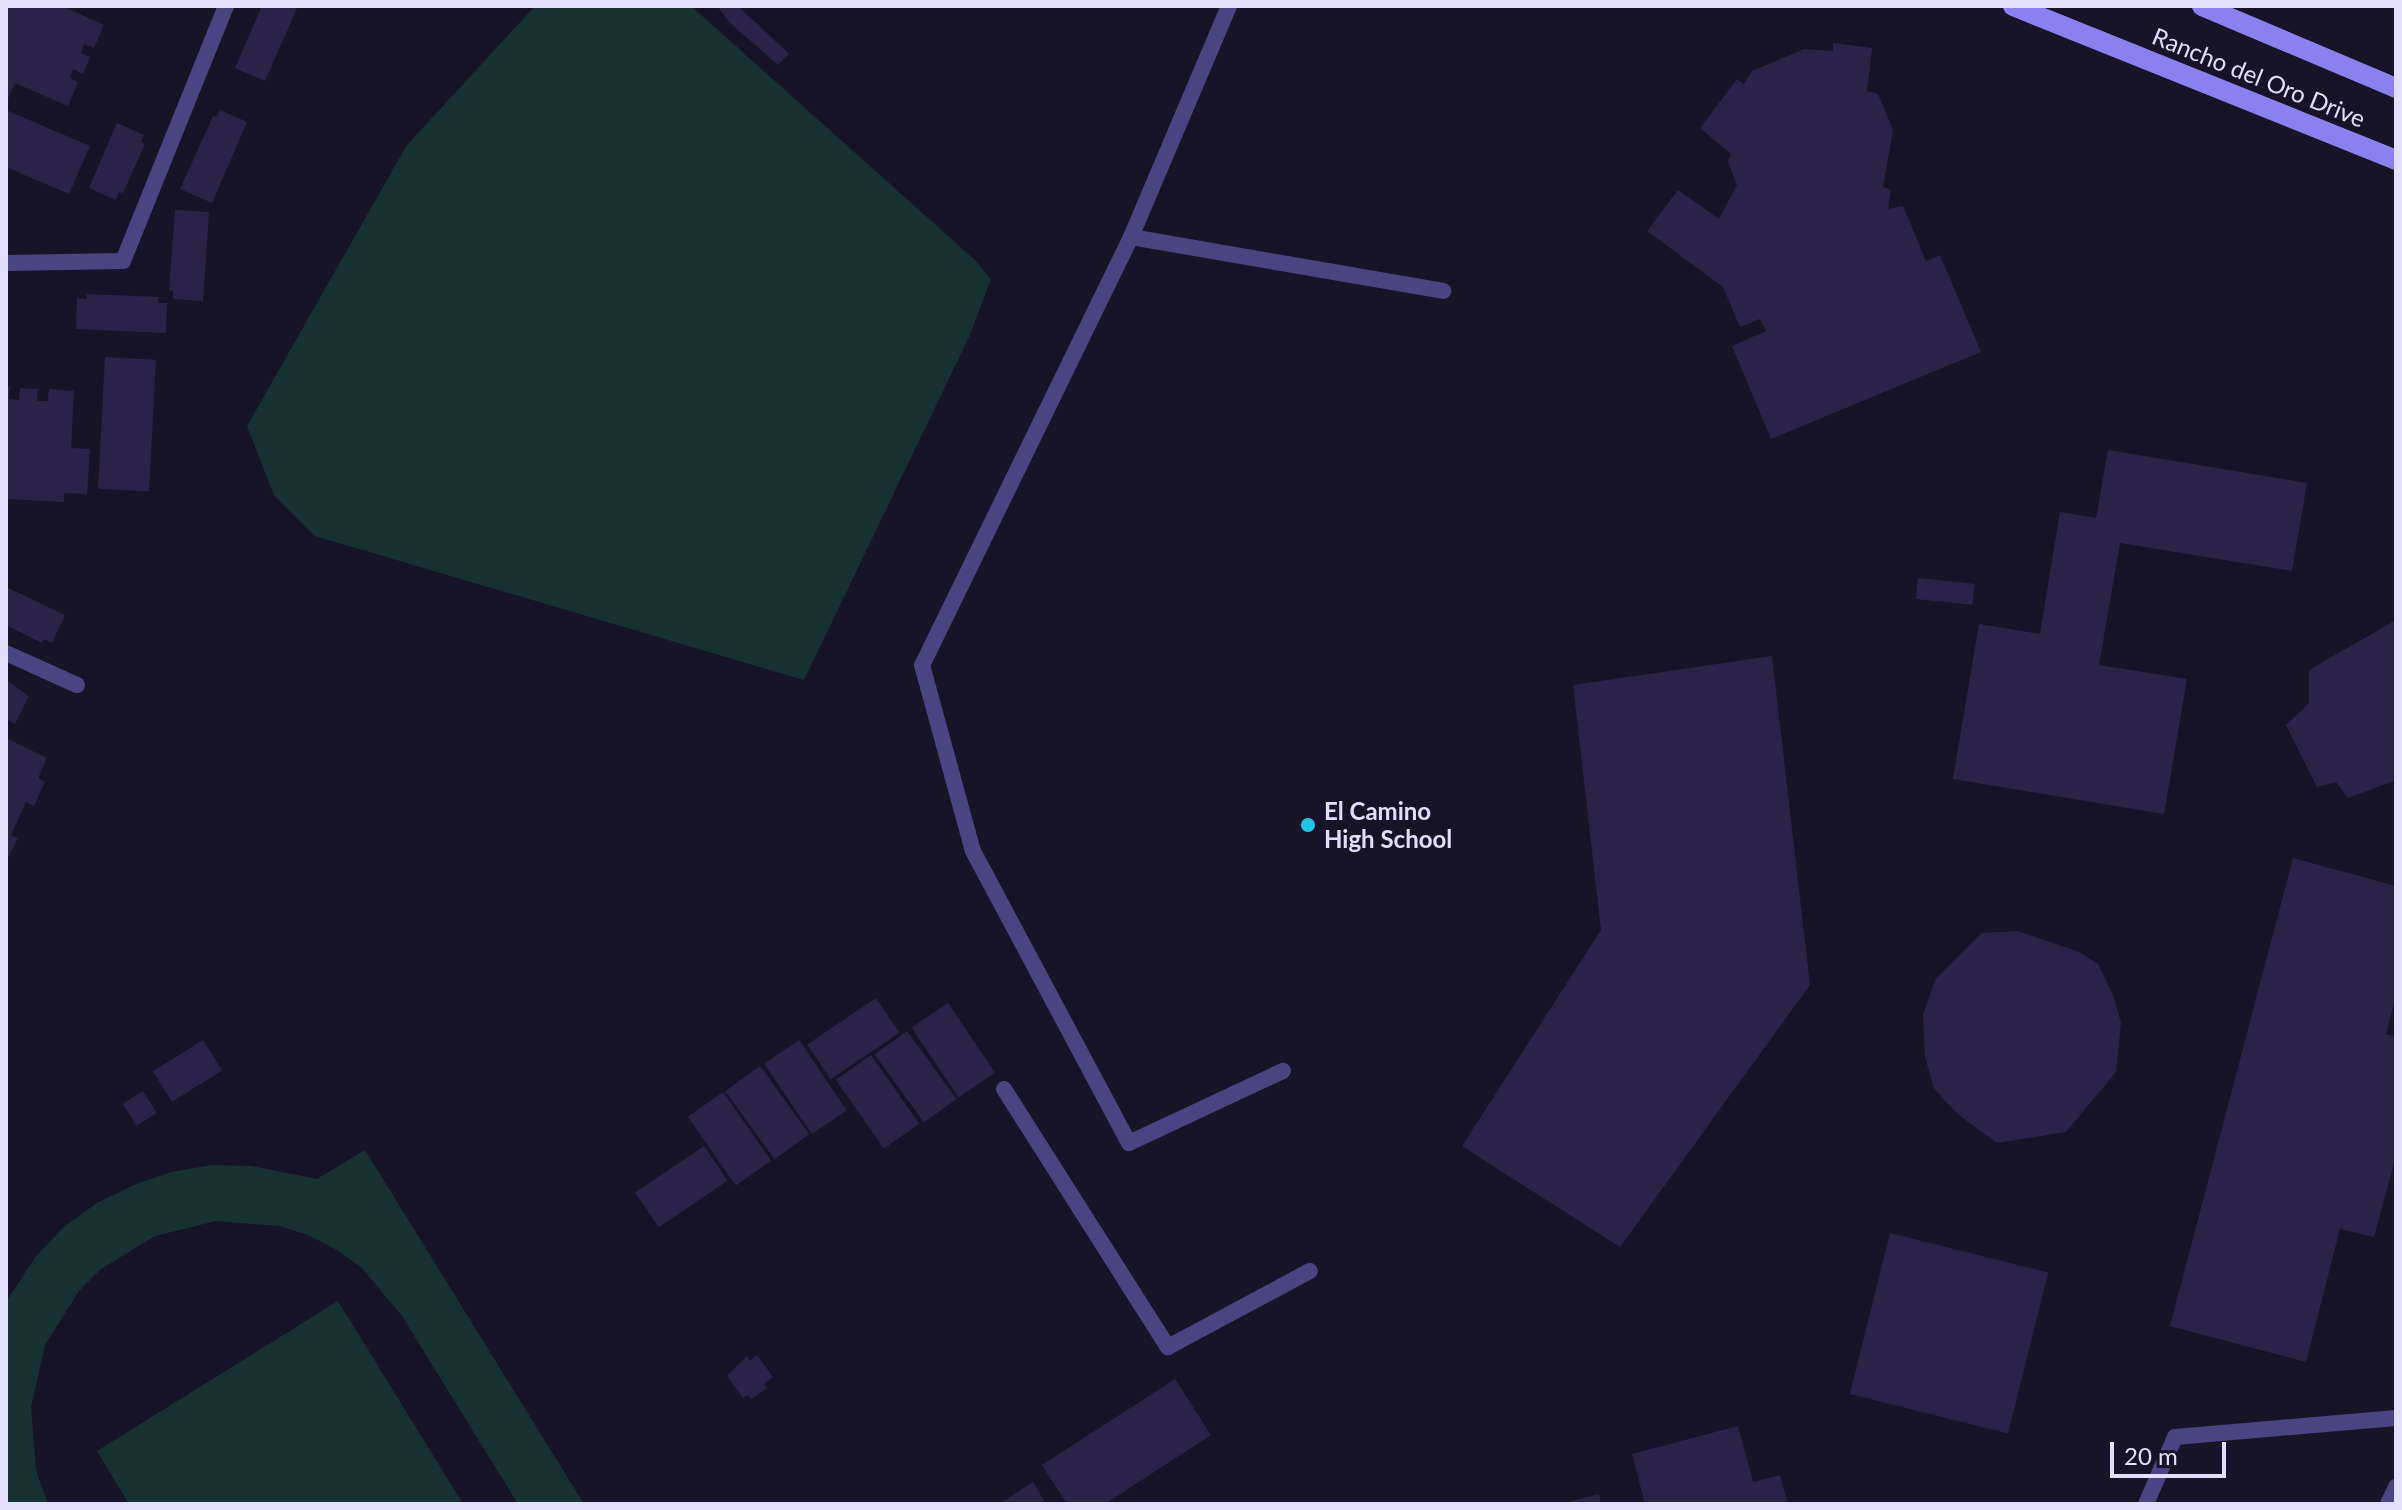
<!DOCTYPE html>
<html>
<head>
<meta charset="utf-8">
<style>
	body { margin:0 }
	#map { position:relative; width:2402px; height:1510px; overflow:hidden; background:#181428; font-family:Lato,sans-serif }
	div>[style] { position:absolute }
	.green>* { inset:0; background:#173131 }
	.building>* { inset:0; background:#2b2247; transform-origin:0 0 }
	.service>* { height:16px; margin:-8px; padding:0 8px; transform-origin:8px; border-radius:8px; background:#4a4482 }
	.secondary>* { height:20px; margin:-10px; padding:0 10px; transform-origin:10px; border-radius:10px; background:#8a80f0 }
	.dots>* { width:22px; height:22px; translate:-50% -50%; box-sizing:border-box; border:4px solid #181428; border-radius:50% }
	span { translate:-50% -50%; white-space:nowrap; text-align:center; line-height:1.15; -webkit-text-stroke:8px #181428; paint-order:stroke }
	.street-label { font-size:24px; color:#e3defb }
	.poi-label { font-size:24px; color:#e3defb; font-weight:700 }
	.left { translate:0 -50%; text-align:left }
	.frame { position:absolute; inset:0; border:8px solid #e3defb; pointer-events:none }
	.scale { position:absolute; left:2110px; top:1442px; width:116px; height:36px; box-sizing:border-box; border:4px solid #e3defb; border-top:0; padding-left:10px; font-size:24px; line-height:28px; white-space:nowrap; color:#e3defb; -webkit-text-stroke:6px #181428; paint-order:stroke }
</style>
</head>
<body>
<div id="map">
	<div class="green">
		<i style="clip-path:polygon(535px 6px,691px 6px,976px 261px,991px 279px,969px 337px,804px 680px,315px 536px,274px 495px,247px 426px,407px 145px)"></i>
		<i style="clip-path:polygon(365px 1150px,584px 1504px,518px 1504px,402px 1316px,362px 1268px,337px 1250px,308px 1235px,279px 1226px,216px 1221px,155px 1236px,101px 1269px,79px 1291px,45px 1345px,31px 1407px,36px 1470px,48px 1504px,6px 1504px,6px 1302px,36px 1256px,65px 1226px,97px 1203px,134px 1185px,171px 1172px,212px 1165px,251px 1166px,317px 1179px)"></i>
		<i style="clip-path:polygon(338px 1301px,463px 1504px,129px 1504px,97px 1451px)"></i>
	</div>
	<div class="building">
		<i style="clip-path:polygon(6px 6px,62px 6px,104px 25px,94px 48px,84px 44px,81px 53px,90px 57px,83px 74px,73px 69px,70px 78px,78px 82px,68px 106px,15px 83px,6px 103px)"></i>
		<i style="clip-path:polygon(262px 6px,298px 6px,265px 81px,235px 68px)"></i>
		<i style="clip-path:polygon(717px 6px,738px 6px,789px 54px,778px 65px,730px 23px)"></i>
		<i style="clip-path:polygon(1833px 43px,1872px 48px,1867px 91px,1878px 94px,1893px 130px,1883px 187px,1891px 190px,1888px 209px,1903px 206px,1926px 261px,1940px 255px,1981px 352px,1771px 439px,1732px 346px,1766px 331px,1760px 319px,1740px 327px,1723px 287px,1647px 231px,1678px 190px,1719px 219px,1737px 185px,1728px 162px,1731px 154px,1700px 128px,1737px 79px,1744px 84px,1752px 71px,1804px 49px,1833px 51px)"></i>
		<i style="clip-path:polygon(6px 110px,90px 146px,69px 194px,6px 167px)"></i>
		<i style="clip-path:polygon(220px 110px,247px 122px,212px 203px,180px 189px,213px 116px,217px 117px)"></i>
		<i style="clip-path:polygon(117px 123px,144px 135px,141px 142px,145px 144px,123px 193px,119px 192px,116px 200px,89px 188px)"></i>
		<i style="clip-path:polygon(175px 210px,209px 212px,203px 301px,173px 299px,173px 291px,169px 290px)"></i>
		<i style="clip-path:polygon(87px 294px,159px 297px,158px 303px,167px 303px,166px 333px,76px 329px,77px 298px,87px 299px)"></i>
		<i style="left:105px;top:357px;width:51px;height:132px;rotate:3deg"></i>
		<i style="clip-path:polygon(6px 387px,10px 387px,9px 399px,19px 400px,20px 388px,38px 389px,37px 401px,48px 401px,49px 389px,74px 391px,71px 448px,90px 449px,87px 494px,64px 493px,64px 502px,6px 499px)"></i>
		<i style="clip-path:polygon(2108px 450px,2307px 483px,2292px 571px,2120px 543px,2099px 665px,2187px 679px,2164px 814px,1953px 779px,1979px 624px,2040px 634px,2060px 512px,2096px 518px)"></i>
		<i style="left:1918px;top:578px;width:57px;height:21px;rotate:6deg"></i>
		<i style="clip-path:polygon(6px 587px,65px 615px,52px 643px,44px 639px,42px 643px,6px 625px)"></i>
		<i style="clip-path:polygon(2396px 620px,2396px 780px,2348px 798px,2336px 782px,2317px 787px,2286px 725px,2309px 703px,2309px 670px)"></i>
		<i style="clip-path:polygon(1772px 656px,1810px 985px,1620px 1247px,1462px 1146px,1601px 930px,1573px 685px)"></i>
		<i style="clip-path:polygon(6px 680px,29px 696px,15px 724px,6px 719px)"></i>
		<i style="clip-path:polygon(6px 738px,47px 758px,38px 778px,45px 782px,34px 806px,26px 802px,11px 835px,18px 838px,6px 862px)"></i>
		<i style="clip-path:polygon(2293px 858px,2396px 886px,2396px 996px,2386px 1034px,2396px 1037px,2396px 1155px,2374px 1237px,2340px 1229px,2306px 1362px,2170px 1326px)"></i>
		<i style="clip-path:polygon(2018px 931px,2079px 952px,2098px 964px,2113px 995px,2121px 1023px,2116px 1072px,2066px 1132px,1997px 1143px,1960px 1116px,1934px 1089px,1925px 1057px,1923px 1015px,1935px 980px,1982px 933px)"></i>
		<i style="left:876px;top:998px;width:42px;height:83px;rotate:56deg"></i>
		<i style="left:948px;top:1003px;width:84px;height:44px;rotate:56deg"></i>
		<i style="left:907px;top:1031px;width:84px;height:40px;rotate:54deg"></i>
		<i style="left:203px;top:1040px;width:36px;height:59px;rotate:58deg"></i>
		<i style="left:799px;top:1040px;width:85px;height:42px;rotate:56deg"></i>
		<i style="left:871px;top:1055px;width:84px;height:43px;rotate:55deg"></i>
		<i style="left:760px;top:1066px;width:84px;height:43px;rotate:54deg"></i>
		<i style="left:143px;top:1091px;width:26px;height:24px;rotate:58deg"></i>
		<i style="left:723px;top:1092px;width:84px;height:43px;rotate:55deg"></i>
		<i style="left:704px;top:1146px;width:42px;height:83px;rotate:56deg"></i>
		<i style="left:1890px;top:1233px;width:163px;height:166px;rotate:14deg"></i>
		<i style="clip-path:polygon(757px 1355px,773px 1377px,764px 1384px,767px 1388px,751px 1399px,748px 1395px,743px 1398px,727px 1376px,747px 1356px,750px 1361px)"></i>
		<i style="clip-path:polygon(1175px 1379px,1211px 1435px,1105px 1504px,1067px 1504px,1042px 1465px)"></i>
		<i style="clip-path:polygon(1738px 1426px,1753px 1482px,1780px 1475px,1788px 1504px,1645px 1504px,1632px 1454px)"></i>
		<i style="clip-path:polygon(1033px 1482px,1046px 1504px,999px 1504px)"></i>
		<i style="clip-path:polygon(1599px 1494px,1601px 1504px,1564px 1504px,1564px 1503px)"></i>
	</div>
	<div class="service">
		<i style="left:1229px;top:6px;width:251px;rotate:113deg"></i>
		<i style="left:1131px;top:237px;width:317px;rotate:9.8deg"></i>
		<i style="left:1131px;top:237px;width:476px;rotate:116deg"></i>
		<i style="left:922px;top:665px;width:193px;rotate:74.7deg"></i>
		<i style="left:973px;top:851px;width:331px;rotate:61.9deg"></i>
		<i style="left:1129px;top:1143px;width:170px;rotate:-25.1deg"></i>
		<i style="left:6px;top:263px;width:117px;rotate:-1deg"></i>
		<i style="left:123px;top:261px;width:275px;rotate:-68deg"></i>
		<i style="left:6px;top:653px;width:78px;rotate:24.3deg"></i>
		<i style="left:1004px;top:1089px;width:306px;rotate:57.6deg"></i>
		<i style="left:1168px;top:1347px;width:161px;rotate:-28.2deg"></i>
		<i style="left:2146px;top:1504px;width:73px;rotate:-66.6deg"></i>
		<i style="left:2175px;top:1437px;width:222px;rotate:-4.9deg"></i>
		<i style="left:2388px;top:1504px;width:19px;rotate:-65deg"></i>
	</div>
	<div class="secondary">
		<i style="left:2013px;top:6px;width:413px;rotate:21.9deg"></i>
		<i style="left:2202px;top:6px;width:211px;rotate:22.9deg"></i>
	</div>
	<div class="dots">
		<i style="left:1308px;top:825px;background:#20c6e5"></i>
	</div>
	<div class="street-label">
		<span style="left:2259px;top:77px;rotate:22deg">Rancho del Oro Drive</span>
	</div>
	<div class="poi-label">
		<span class="left" style="left:1324px;top:825px">El Camino<br>High School</span>
	</div>
	<div class="frame"></div>
	<div class="scale">20 m</div>
</div>
</body>
</html>
